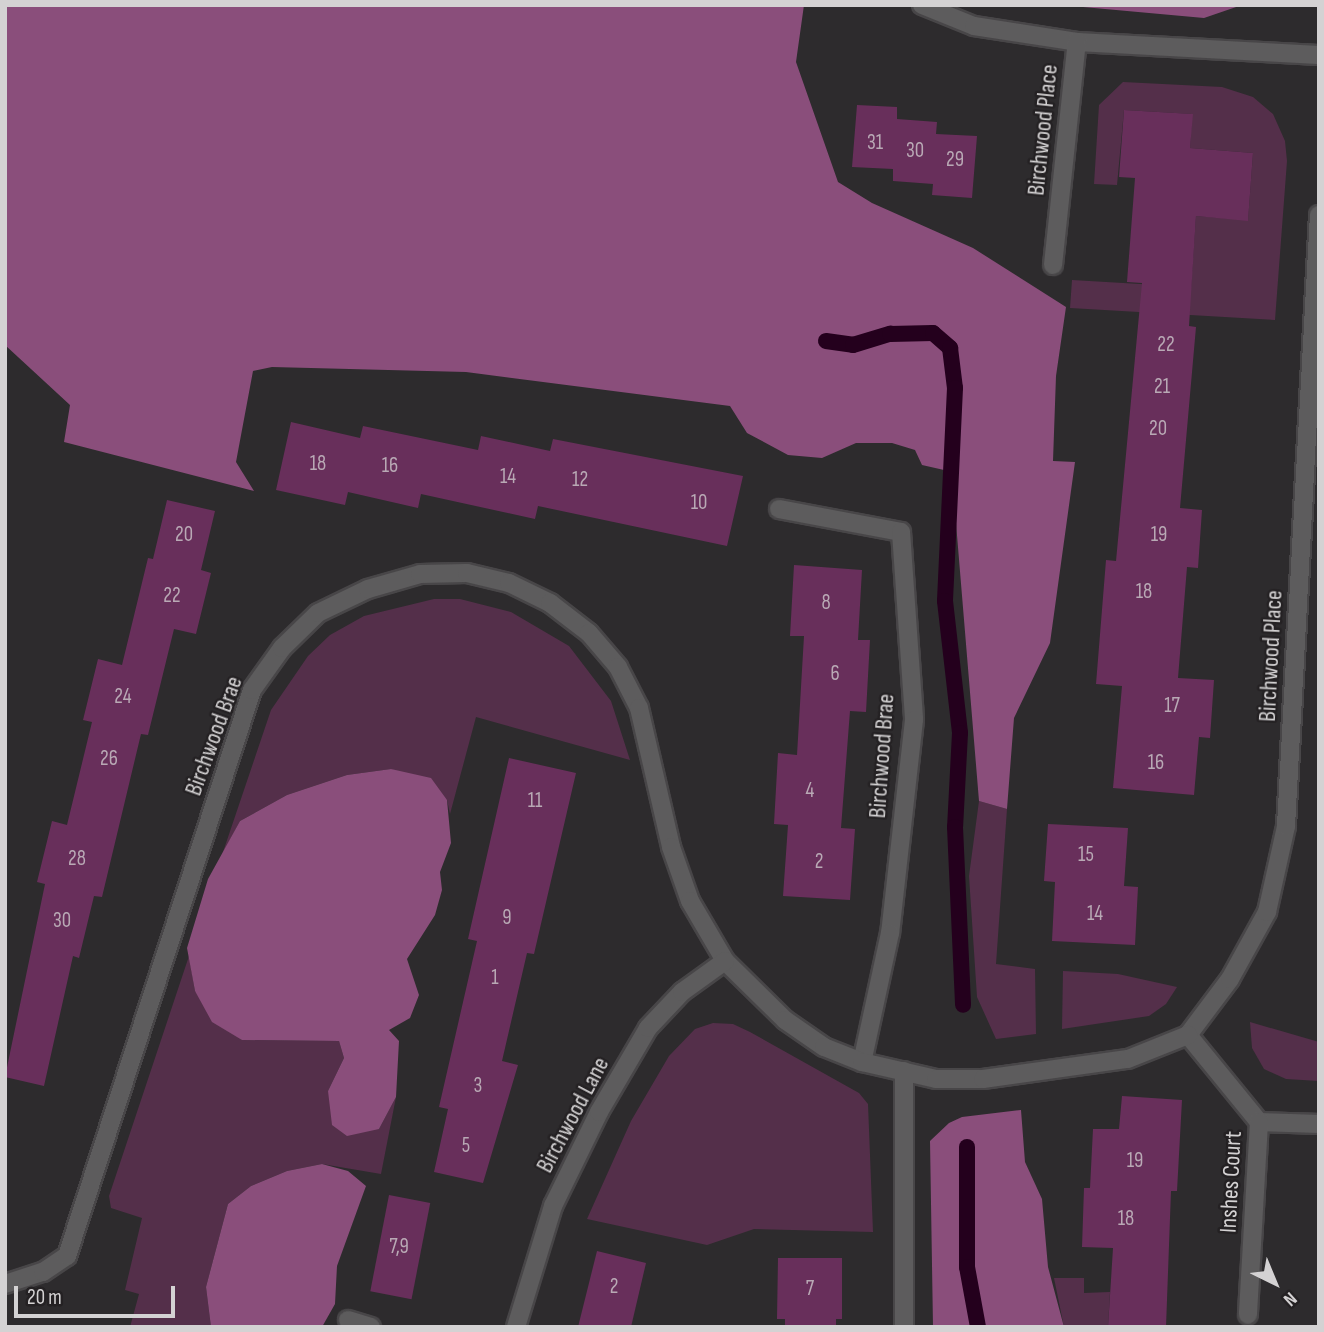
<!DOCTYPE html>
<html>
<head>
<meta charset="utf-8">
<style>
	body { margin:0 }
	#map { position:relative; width:1324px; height:1332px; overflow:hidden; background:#2d2b2d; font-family:"Sofia Sans Condensed",sans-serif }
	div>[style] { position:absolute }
	.green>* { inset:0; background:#542f4a }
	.forest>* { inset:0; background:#8a4e7b }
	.stream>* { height:16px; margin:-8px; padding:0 8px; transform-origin:8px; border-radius:8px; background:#24001d }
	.building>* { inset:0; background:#682f5b; transform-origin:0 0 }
	.roads { filter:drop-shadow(2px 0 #484648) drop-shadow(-2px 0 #484648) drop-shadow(0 2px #484648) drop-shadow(0 -2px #484648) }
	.service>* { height:18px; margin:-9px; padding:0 9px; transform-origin:9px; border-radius:9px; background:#5d5c5d }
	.minor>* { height:18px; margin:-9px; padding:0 9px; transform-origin:9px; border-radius:9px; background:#5d5c5d }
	span { translate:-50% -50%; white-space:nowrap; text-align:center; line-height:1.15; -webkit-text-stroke:5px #242123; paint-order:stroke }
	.number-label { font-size:21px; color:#b9a9b5 }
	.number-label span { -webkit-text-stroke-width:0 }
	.street-label { font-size:24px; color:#d4d2d3 }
	.frame { position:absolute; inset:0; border:7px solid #d4d2d3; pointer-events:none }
	.north { position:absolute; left:1240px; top:1248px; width:70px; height:70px; -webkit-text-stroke:5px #242123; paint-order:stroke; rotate:137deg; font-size:19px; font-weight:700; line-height:28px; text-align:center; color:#d4d2d3 }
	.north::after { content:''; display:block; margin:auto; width:24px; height:32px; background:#d4d2d3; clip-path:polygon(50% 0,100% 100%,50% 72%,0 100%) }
	.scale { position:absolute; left:14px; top:1286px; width:161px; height:32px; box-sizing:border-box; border:4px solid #d4d2d3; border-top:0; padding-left:9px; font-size:21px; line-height:24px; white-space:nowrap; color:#d4d2d3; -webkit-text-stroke:5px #242123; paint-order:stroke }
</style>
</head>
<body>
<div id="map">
	<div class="green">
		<i style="clip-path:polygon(1123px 82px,1222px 87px,1253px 97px,1273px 114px,1285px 141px,1287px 161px,1275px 320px,1070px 308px,1072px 280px,1191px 287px,1196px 216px,1248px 220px,1253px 153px,1190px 148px,1192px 114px,1124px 110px,1117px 185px,1094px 184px,1099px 105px)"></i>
		<i style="clip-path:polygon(434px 599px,460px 599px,511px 612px,569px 646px,611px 701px,630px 760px,476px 717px,450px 814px,447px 800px,391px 769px,347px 775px,287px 795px,240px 821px,222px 855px,271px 710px,308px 656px,330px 635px,364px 616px)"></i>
		<i style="clip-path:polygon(979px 801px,1007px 809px,996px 964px,1035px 969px,1036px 1034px,996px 1039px,977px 997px,969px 876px)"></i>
		<i style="clip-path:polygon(189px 956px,195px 991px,242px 1040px,339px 1041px,344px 1058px,328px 1091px,379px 1129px,396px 1097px,381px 1174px,322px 1164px,287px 1171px,251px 1186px,228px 1204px,206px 1287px,211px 1327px,130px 1327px,139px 1294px,125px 1290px,142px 1218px,111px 1208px,109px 1196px)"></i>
		<i style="clip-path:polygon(1063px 971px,1118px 974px,1177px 987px,1166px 1004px,1149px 1016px,1062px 1029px)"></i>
		<i style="clip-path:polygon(1250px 1022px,1319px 1042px,1319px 1081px,1286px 1079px,1264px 1069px,1252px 1048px)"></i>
		<i style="clip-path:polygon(713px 1023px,733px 1024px,750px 1032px,859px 1093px,868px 1104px,873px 1232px,754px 1229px,707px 1245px,587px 1219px,631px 1121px,669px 1056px,695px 1029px)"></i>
		<i style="clip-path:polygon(1054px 1278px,1084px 1278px,1084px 1293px,1110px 1292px,1108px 1327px,1064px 1327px)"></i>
	</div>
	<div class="forest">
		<i style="clip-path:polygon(5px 5px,804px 5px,796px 62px,838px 182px,872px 203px,973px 248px,1066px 307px,1056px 376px,1053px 461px,1075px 462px,1050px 643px,1014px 718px,1007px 809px,979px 801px,954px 499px,944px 470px,922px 465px,915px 450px,892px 443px,856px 443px,822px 458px,788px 455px,747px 433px,730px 406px,466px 372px,272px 367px,253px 371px,236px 462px,254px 491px,64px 442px,70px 405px,5px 345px)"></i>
		<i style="clip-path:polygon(1061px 5px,1242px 5px,1204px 18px)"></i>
		<i style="clip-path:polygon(391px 769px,431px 778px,447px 800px,451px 843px,440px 872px,442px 890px,435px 915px,407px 959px,419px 995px,410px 1018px,389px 1030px,399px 1041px,396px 1097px,379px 1129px,347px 1136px,332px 1125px,328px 1091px,344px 1058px,339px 1041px,242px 1040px,212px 1022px,195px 991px,187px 948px,208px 879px,240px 821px,287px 795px,347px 775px)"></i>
		<i style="clip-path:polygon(1021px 1110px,1025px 1162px,1042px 1199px,1048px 1267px,1064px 1327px,933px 1327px,930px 1141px,949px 1123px,962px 1117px)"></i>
		<i style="clip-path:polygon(322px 1164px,348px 1171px,366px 1186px,337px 1266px,335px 1304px,322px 1327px,211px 1327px,206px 1287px,228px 1204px,251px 1186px,287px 1171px)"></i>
	</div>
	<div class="stream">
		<i style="left:826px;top:341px;width:27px;rotate:8deg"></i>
		<i style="left:853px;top:345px;width:39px;rotate:-17deg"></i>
		<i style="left:890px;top:334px;width:43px;rotate:-1.3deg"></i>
		<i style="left:933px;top:333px;width:23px;rotate:41deg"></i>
		<i style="left:950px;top:348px;width:40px;rotate:82.9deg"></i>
		<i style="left:955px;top:388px;width:213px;rotate:92.7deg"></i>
		<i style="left:945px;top:601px;width:133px;rotate:83.5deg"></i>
		<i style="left:960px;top:733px;width:94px;rotate:93deg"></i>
		<i style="left:955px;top:827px;width:178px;rotate:87.4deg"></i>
		<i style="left:967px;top:1147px;width:120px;rotate:90deg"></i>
		<i style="left:967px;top:1267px;width:61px;rotate:79.6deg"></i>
	</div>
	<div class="building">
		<i style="clip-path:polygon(857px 105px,897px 107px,897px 119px,937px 122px,936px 134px,977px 136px,972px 198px,932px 195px,933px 184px,893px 181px,893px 169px,852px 167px)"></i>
		<i style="clip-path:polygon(1124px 110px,1193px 114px,1190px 148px,1253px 153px,1248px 221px,1196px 216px,1189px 326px,1196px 327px,1180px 508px,1202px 510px,1198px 568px,1187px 567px,1178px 678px,1214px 680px,1210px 738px,1199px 737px,1194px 795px,1113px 788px,1122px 686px,1096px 684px,1106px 560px,1116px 561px,1142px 283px,1127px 282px,1135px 178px,1119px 177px)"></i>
		<i style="clip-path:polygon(291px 422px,360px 438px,363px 426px,478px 450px,481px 436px,550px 451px,553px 439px,743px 476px,727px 546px,538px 506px,535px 519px,421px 494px,418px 508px,348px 492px,345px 505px,276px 490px)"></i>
		<i style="clip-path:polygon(167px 500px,215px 511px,201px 570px,211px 573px,196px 634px,174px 629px,148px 735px,141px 734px,102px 897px,94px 896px,79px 958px,73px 956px,44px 1086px,5px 1077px,45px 884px,37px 882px,52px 821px,67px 825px,92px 722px,83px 720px,98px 659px,122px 665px,148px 558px,153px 559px)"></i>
		<i style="clip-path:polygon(794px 565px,862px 570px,858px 640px,870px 640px,866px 712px,850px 711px,841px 828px,855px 829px,850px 900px,783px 896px,788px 825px,774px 824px,778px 753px,797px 755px,804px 636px,790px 636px)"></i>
		<i style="clip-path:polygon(509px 758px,576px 773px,534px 954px,527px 953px,502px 1061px,518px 1065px,483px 1183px,434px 1172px,448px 1109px,439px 1107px,477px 941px,468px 939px)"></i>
		<i style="clip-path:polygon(1048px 824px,1128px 828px,1124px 886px,1138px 887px,1135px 945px,1052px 941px,1055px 882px,1044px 881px)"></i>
		<i style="clip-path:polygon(1122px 1096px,1182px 1100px,1177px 1191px,1171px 1191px,1166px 1327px,1108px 1327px,1113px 1248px,1082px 1247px,1084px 1188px,1090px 1188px,1093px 1129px,1119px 1129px)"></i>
		<i style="left:389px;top:1195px;width:42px;height:98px;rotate:11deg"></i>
		<i style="clip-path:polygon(597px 1251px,646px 1263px,631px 1327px,578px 1327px)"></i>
		<i style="clip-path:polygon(778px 1258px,842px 1258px,842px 1319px,836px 1319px,836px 1327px,785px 1327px,785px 1319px,777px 1319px)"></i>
	</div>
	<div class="roads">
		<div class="service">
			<i style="left:1259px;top:1122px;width:60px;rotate:1.9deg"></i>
		</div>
		<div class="minor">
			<i style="left:922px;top:5px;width:56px;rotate:22deg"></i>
			<i style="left:974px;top:26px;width:104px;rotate:8.8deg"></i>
			<i style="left:1077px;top:42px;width:242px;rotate:3.1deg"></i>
			<i style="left:1053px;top:265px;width:224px;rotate:-83.9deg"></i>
			<i style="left:779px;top:509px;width:124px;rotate:10.7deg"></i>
			<i style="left:901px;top:532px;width:188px;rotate:86deg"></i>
			<i style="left:914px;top:720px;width:214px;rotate:96.4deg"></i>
			<i style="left:890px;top:933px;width:132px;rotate:102.2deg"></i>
			<i style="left:1188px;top:1035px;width:70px;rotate:-53.1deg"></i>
			<i style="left:1230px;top:979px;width:77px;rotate:-61.1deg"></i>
			<i style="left:1267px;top:912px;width:88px;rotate:-77.5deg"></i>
			<i style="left:1286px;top:826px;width:612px;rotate:-86.91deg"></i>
			<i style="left:1188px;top:1035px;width:112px;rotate:50.8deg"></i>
			<i style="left:1259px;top:1122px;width:193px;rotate:93.3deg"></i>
			<i style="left:5px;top:1284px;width:40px;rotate:-18deg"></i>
			<i style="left:43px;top:1272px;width:29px;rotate:-34deg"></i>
			<i style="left:67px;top:1256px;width:595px;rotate:-71.9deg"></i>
			<i style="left:252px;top:690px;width:52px;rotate:-54.5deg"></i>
			<i style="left:282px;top:648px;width:50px;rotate:-44.2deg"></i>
			<i style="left:318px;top:613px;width:55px;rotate:-25.6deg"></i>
			<i style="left:368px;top:589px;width:54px;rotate:-16.1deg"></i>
			<i style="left:420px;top:574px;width:47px;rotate:-1.2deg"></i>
			<i style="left:467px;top:573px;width:43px;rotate:13.4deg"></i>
			<i style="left:509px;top:583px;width:46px;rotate:26deg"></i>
			<i style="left:550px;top:603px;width:49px;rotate:37.6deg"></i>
			<i style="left:589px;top:633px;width:45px;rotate:49.5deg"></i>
			<i style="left:618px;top:667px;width:46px;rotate:62.9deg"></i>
			<i style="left:639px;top:708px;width:143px;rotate:77deg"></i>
			<i style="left:671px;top:847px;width:57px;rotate:70.6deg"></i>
			<i style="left:690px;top:901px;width:69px;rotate:59.7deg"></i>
			<i style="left:725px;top:961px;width:84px;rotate:44.5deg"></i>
			<i style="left:785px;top:1020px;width:47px;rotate:34.7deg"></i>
			<i style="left:824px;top:1047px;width:41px;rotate:21.5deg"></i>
			<i style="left:862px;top:1062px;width:76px;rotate:12.9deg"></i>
			<i style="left:936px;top:1079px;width:47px"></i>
			<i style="left:983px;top:1079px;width:146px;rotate:-7.9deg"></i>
			<i style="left:1128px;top:1059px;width:65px;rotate:-21.8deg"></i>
			<i style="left:348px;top:1320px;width:24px;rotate:17deg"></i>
			<i style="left:516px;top:1327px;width:127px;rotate:-73deg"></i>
			<i style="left:553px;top:1206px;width:105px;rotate:-63.9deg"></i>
			<i style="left:599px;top:1112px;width:97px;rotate:-59.7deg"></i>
			<i style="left:648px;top:1028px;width:50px;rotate:-46.6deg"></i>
			<i style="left:682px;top:992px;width:53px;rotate:-35.8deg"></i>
			<i style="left:904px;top:1327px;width:256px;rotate:-90deg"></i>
		</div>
	</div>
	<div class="number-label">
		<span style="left:875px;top:143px">31</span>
		<span style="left:915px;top:151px">30</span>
		<span style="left:955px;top:160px">29</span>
		<span style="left:1166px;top:345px">22</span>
		<span style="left:1162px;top:387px">21</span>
		<span style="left:1158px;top:429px">20</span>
		<span style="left:318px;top:464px">18</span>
		<span style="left:390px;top:466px">16</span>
		<span style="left:508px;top:477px">14</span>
		<span style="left:580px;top:480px">12</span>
		<span style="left:699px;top:503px">10</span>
		<span style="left:184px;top:535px">20</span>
		<span style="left:1159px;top:535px">19</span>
		<span style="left:1144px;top:592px">18</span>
		<span style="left:172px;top:596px">22</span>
		<span style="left:826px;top:603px">8</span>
		<span style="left:835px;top:674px">6</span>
		<span style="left:123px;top:697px">24</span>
		<span style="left:1172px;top:706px">17</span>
		<span style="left:109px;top:759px">26</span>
		<span style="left:1156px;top:763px">16</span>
		<span style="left:810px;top:791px">4</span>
		<span style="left:535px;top:801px">11</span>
		<span style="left:1086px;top:855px">15</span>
		<span style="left:77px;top:859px">28</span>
		<span style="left:819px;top:862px">2</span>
		<span style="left:1095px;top:914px">14</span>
		<span style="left:507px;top:918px">9</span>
		<span style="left:62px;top:921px">30</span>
		<span style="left:495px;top:978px">1</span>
		<span style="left:478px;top:1086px">3</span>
		<span style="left:466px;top:1146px">5</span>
		<span style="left:1135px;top:1161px">19</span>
		<span style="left:1126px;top:1219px">18</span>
		<span style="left:399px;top:1247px">7,9</span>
		<span style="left:614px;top:1287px">2</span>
		<span style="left:810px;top:1289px">7</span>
	</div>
	<div class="street-label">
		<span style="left:1043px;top:130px;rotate:-84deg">Birchwood Place</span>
		<span style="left:1271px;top:656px;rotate:-87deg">Birchwood Place</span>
		<span style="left:214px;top:736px;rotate:-70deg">Birchwood Brae</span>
		<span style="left:882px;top:756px;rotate:-86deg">Birchwood Brae</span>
		<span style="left:573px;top:1115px;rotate:-62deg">Birchwood Lane</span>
		<span style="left:1231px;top:1182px;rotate:-87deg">Inshes Court</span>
	</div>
	<div class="frame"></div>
	<div class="north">N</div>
	<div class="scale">20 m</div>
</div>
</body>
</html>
